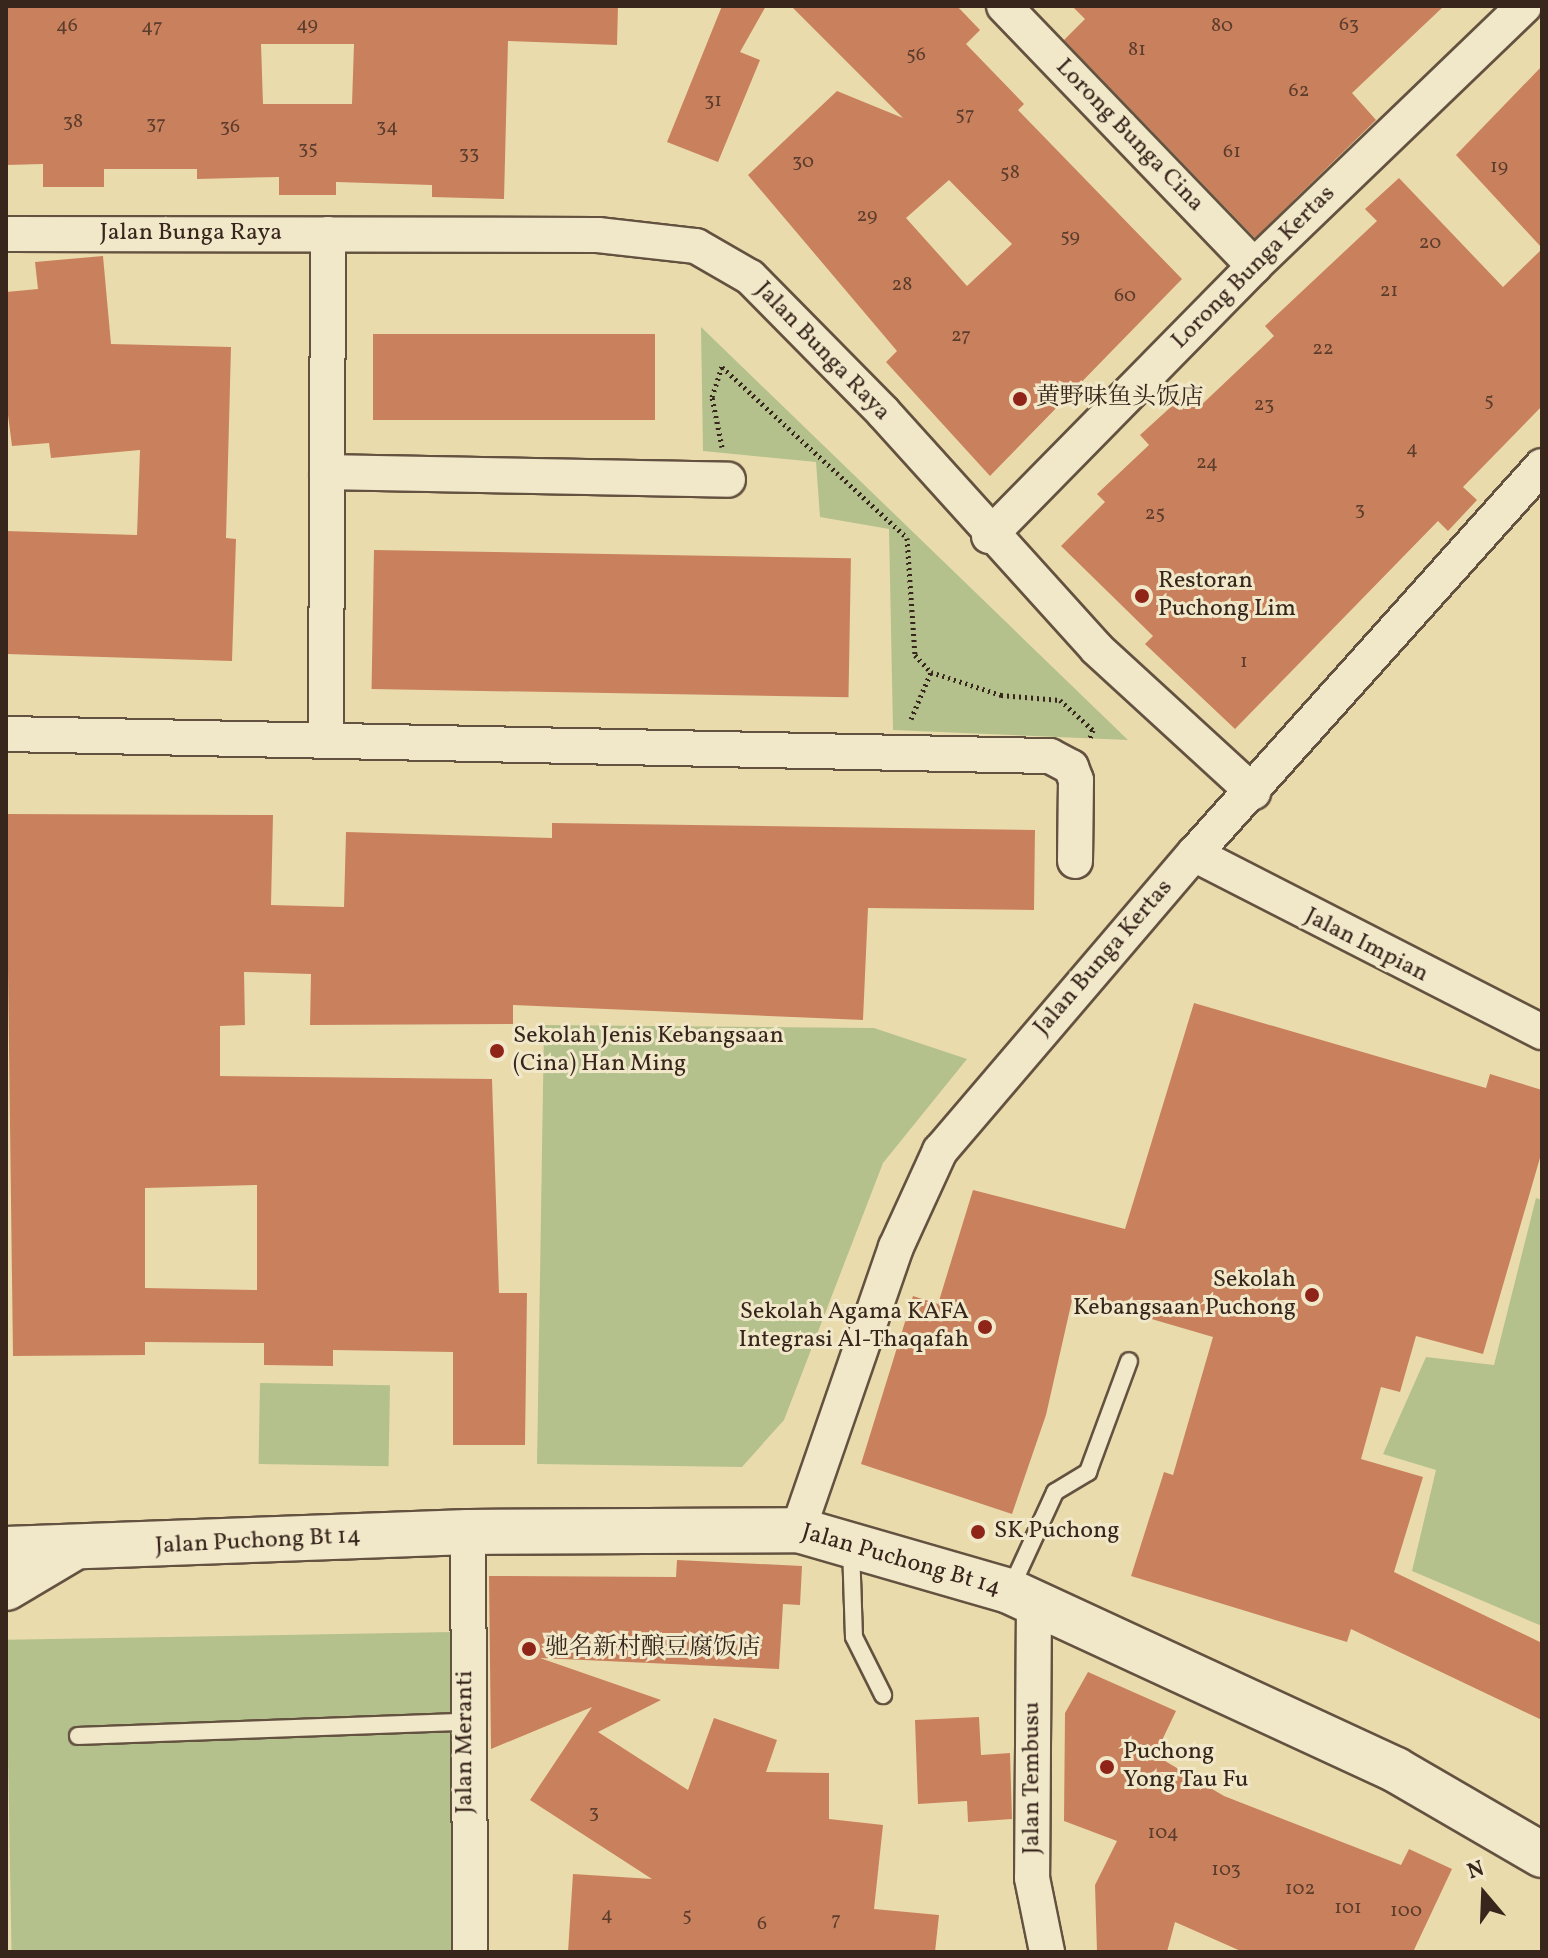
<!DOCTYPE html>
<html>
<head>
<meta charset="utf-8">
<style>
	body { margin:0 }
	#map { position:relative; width:1548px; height:1958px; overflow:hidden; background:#eadbad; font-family:Vollkorn,"Noto Serif SC",serif }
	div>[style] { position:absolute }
	.green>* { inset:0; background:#b4c18c; transform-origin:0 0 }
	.building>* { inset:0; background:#c9815d; transform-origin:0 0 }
	.path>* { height:5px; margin-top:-2.5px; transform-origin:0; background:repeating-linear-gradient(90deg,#38251c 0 2px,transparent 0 6px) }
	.roads { filter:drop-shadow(2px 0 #645240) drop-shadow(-2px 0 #645240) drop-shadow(0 2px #645240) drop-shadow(0 -2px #645240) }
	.lane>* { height:16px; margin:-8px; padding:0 8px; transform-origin:8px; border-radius:8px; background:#f1e8ca }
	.street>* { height:34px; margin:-17px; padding:0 17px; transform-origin:17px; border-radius:17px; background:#f1e8ca }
	.secondary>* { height:44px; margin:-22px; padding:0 22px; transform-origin:22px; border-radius:22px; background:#f1e8ca }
	.dots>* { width:22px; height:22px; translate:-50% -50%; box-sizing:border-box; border:4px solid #f1e8ca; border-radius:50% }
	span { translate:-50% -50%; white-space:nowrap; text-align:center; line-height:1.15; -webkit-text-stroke:6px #f1e8ca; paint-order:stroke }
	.number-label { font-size:20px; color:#5c3c2c }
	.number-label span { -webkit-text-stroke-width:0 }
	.street-label { font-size:24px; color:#38251c }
	.poi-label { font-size:24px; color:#38251c }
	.left { translate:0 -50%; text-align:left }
	.right { translate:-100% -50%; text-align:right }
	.frame { position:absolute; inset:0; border:8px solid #38251c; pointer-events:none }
	.north { position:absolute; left:1444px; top:1854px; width:80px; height:80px; -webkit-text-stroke:6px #f1e8ca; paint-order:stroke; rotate:341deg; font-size:22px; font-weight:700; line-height:32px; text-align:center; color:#38251c }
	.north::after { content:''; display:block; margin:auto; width:28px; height:36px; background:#38251c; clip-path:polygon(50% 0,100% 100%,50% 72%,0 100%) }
</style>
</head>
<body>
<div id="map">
	<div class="green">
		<i style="clip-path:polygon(701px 327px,1128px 740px,893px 730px,889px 529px,820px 517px,816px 462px,703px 451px)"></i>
		<i style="clip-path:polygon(544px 1025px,874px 1028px,967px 1059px,883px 1163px,784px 1420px,742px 1467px,537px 1464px)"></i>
		<i style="clip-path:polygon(1536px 1198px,1542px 1200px,1542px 1626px,1412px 1571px,1436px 1470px,1383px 1454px,1426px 1357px,1494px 1365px)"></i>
		<i style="left:260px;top:1383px;width:130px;height:81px;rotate:1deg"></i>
		<i style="left:453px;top:1632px;width:320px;height:447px;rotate:89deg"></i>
	</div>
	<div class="building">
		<i style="clip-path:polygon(evenodd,6px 6px,618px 6px,617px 45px,508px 41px,504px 199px,432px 197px,432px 185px,336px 182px,336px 195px,279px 195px,279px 177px,197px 179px,197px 169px,104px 169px,104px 187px,43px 187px,43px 164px,6px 165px,6px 6px,261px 44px,354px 44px,352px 104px,263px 104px,261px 44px)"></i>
		<i style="clip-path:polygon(722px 6px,766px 6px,740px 52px,760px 60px,718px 162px,667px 142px)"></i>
		<i style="clip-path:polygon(evenodd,791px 6px,957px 6px,980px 30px,966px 44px,1024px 104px,1018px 110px,1182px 279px,990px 476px,886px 362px,897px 351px,748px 175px,837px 91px,903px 118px,791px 6px,949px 180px,1012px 244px,967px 286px,906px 218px,949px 180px)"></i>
		<i style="clip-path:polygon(1072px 6px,1444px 6px,1352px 93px,1376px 120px,1255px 238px,1064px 40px,1085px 19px)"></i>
		<i style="clip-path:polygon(1542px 66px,1542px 248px,1456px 155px)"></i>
		<i style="clip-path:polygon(1399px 178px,1503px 287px,1542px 249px,1542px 406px,1463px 487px,1477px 500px,1448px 531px,1438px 521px,1235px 729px,1145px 644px,1153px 636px,1061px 546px,1105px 502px,1097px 494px,1149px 445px,1140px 435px,1184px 395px,1197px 409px,1274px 336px,1265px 326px,1377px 221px,1365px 209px)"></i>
		<i style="clip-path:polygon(103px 256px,111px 344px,231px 347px,226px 538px,236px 539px,232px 661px,6px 654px,6px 531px,137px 535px,140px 450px,51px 458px,49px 443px,12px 446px,6px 400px,6px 292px,38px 289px,35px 262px)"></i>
		<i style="left:373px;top:334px;width:282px;height:86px"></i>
		<i style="left:374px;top:550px;width:477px;height:139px;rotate:1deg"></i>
		<i style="clip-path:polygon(evenodd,6px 814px,273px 815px,271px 905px,344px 907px,346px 832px,552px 838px,552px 823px,1035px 830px,1034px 910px,868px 908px,863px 1020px,513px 1005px,513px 1024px,310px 1025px,311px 974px,244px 972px,245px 1025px,220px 1026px,220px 1076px,492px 1079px,499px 1293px,527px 1293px,525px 1445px,453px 1445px,453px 1352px,333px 1350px,333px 1366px,264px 1365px,264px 1343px,145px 1342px,145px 1355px,13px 1356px,6px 814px,257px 1185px,257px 1290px,145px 1288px,145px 1188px,257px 1185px)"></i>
		<i style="clip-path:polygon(1194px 1003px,1486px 1088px,1490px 1074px,1542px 1090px,1542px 1151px,1483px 1354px,1416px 1336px,1400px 1392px,1381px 1387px,1361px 1459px,1423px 1477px,1394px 1572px,1542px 1643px,1542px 1720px,1351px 1629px,1347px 1642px,1131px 1576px,1164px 1472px,1173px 1475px,1213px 1337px,1073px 1296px,1046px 1415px,1012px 1514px,861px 1464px,913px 1296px,938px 1304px,973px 1190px,1125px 1229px)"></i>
		<i style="clip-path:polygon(677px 1560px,802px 1566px,800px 1605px,783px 1604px,779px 1669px,540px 1658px,661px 1700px,598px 1732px,688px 1790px,714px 1718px,777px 1740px,766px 1772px,829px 1773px,829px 1819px,883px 1825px,874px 1909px,939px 1915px,935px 1952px,568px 1952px,573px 1874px,652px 1879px,530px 1800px,592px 1707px,491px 1749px,489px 1576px,676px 1577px)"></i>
		<i style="clip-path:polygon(1088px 1672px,1176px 1711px,1155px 1755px,1224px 1796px,1401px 1865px,1409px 1849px,1452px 1869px,1413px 1952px,1243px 1952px,1175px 1922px,1167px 1952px,1097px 1952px,1095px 1885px,1117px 1841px,1064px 1821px,1065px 1713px)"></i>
		<i style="clip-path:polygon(979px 1717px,981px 1755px,1010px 1753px,1012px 1819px,968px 1822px,967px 1801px,918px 1804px,915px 1720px)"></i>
	</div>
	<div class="path">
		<i style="left:722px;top:447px;width:51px;rotate:-101.3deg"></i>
		<i style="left:712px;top:397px;width:32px;rotate:-72deg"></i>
		<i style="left:722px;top:367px;width:252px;rotate:42.7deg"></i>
		<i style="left:907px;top:538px;width:117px;rotate:86.1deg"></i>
		<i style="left:915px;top:655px;width:23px;rotate:47deg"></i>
		<i style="left:931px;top:672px;width:74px;rotate:18.2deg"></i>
		<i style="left:1001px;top:695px;width:59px;rotate:4.8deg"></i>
		<i style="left:1060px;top:700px;width:45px;rotate:42.3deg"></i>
		<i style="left:1093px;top:730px;width:9px;rotate:111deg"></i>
		<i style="left:911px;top:719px;width:51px;rotate:-66.9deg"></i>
	</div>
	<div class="roads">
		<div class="lane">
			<i style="left:851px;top:1547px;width:90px;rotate:88.1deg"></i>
			<i style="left:854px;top:1637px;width:65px;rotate:63.4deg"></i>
			<i style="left:1010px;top:1590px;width:108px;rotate:-65.3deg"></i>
			<i style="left:1055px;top:1492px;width:39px;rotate:-31deg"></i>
			<i style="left:1088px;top:1472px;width:118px;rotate:-69.7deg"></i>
			<i style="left:78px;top:1736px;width:386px;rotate:-2.1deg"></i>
		</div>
		<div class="street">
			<i style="left:1004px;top:6px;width:361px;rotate:46.1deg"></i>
			<i style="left:6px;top:234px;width:592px;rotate:0.1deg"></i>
			<i style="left:598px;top:235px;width:99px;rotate:6.4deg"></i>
			<i style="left:696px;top:246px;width:62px;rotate:29.9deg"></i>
			<i style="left:750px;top:277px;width:190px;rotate:45.4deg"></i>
			<i style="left:883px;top:412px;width:319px;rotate:47.9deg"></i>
			<i style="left:1097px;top:649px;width:212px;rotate:42.5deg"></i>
			<i style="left:327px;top:472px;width:401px;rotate:1.1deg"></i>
			<i style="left:989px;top:536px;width:378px;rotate:-45.5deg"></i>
			<i style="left:1254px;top:266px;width:375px;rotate:-43.9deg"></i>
			<i style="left:6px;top:734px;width:1044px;rotate:1.21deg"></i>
			<i style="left:1050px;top:756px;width:24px;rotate:28deg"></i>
			<i style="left:1071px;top:767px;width:14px;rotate:69deg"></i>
			<i style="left:1076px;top:780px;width:81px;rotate:90.7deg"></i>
			<i style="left:326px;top:738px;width:504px;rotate:-89.77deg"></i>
			<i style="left:1194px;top:854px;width:391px;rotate:27.1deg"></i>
			<i style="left:798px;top:1530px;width:299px;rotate:-70.9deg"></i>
			<i style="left:896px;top:1247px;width:106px;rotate:-65.4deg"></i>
			<i style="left:940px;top:1151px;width:391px;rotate:-49.5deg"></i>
			<i style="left:1194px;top:854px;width:521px;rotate:-48.11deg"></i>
			<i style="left:468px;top:1532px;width:420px;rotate:89.7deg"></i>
			<i style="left:1034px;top:1603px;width:275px;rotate:90.4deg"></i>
			<i style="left:1032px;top:1878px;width:76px;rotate:78.5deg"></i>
		</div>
		<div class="secondary">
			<i style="left:6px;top:1549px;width:462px;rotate:-2.1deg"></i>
			<i style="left:468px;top:1532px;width:330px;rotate:-0.3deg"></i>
			<i style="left:798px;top:1530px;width:220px;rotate:16.1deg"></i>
			<i style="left:1009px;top:1591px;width:426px;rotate:24.8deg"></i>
			<i style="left:1396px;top:1770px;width:169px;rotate:30.2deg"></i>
			<i style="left:6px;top:1588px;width:74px;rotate:-30.7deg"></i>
		</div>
	</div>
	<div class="dots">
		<i style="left:1020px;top:399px;background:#8f2418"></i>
		<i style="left:1142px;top:596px;background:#8f2418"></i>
		<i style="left:497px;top:1051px;background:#8f2418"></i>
		<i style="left:1312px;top:1295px;background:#8f2418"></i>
		<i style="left:985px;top:1327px;background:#8f2418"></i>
		<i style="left:978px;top:1532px;background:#8f2418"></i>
		<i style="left:529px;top:1649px;background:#8f2418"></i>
		<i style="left:1107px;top:1767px;background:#8f2418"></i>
	</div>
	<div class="number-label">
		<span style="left:307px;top:25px">49</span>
		<span style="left:1349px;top:25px">63</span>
		<span style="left:67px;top:26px">46</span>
		<span style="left:1222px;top:26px">80</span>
		<span style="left:152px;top:27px">47</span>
		<span style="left:1137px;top:50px">81</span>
		<span style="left:916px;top:55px">56</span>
		<span style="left:1299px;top:91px">62</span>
		<span style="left:713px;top:101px">31</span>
		<span style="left:965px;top:115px">57</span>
		<span style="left:73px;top:122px">38</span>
		<span style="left:156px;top:124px">37</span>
		<span style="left:230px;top:127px">36</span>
		<span style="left:387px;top:127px">34</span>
		<span style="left:308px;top:149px">35</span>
		<span style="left:1232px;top:152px">61</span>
		<span style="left:469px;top:154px">33</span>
		<span style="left:803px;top:162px">30</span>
		<span style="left:1499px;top:167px">19</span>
		<span style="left:1010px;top:173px">58</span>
		<span style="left:867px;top:216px">29</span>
		<span style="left:1070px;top:237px">59</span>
		<span style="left:1430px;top:243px">20</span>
		<span style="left:902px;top:285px">28</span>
		<span style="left:1389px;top:291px">21</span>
		<span style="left:1125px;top:296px">60</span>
		<span style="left:961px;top:336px">27</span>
		<span style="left:1323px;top:349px">22</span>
		<span style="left:1489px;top:401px">5</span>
		<span style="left:1264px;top:405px">23</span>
		<span style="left:1412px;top:449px">4</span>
		<span style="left:1207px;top:463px">24</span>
		<span style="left:1360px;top:510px">3</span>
		<span style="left:1155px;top:514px">25</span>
		<span style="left:1244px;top:662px">1</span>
		<span style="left:594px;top:1813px">3</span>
		<span style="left:1163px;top:1833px">104</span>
		<span style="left:1226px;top:1870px">103</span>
		<span style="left:1300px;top:1889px">102</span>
		<span style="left:1348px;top:1908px">101</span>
		<span style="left:1406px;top:1911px">100</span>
		<span style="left:607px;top:1915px">4</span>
		<span style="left:687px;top:1916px">5</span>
		<span style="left:836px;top:1920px">7</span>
		<span style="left:762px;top:1924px">6</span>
	</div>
	<div class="street-label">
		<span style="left:1129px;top:136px;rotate:46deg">Lorong Bunga Cina</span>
		<span style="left:191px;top:234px">Jalan Bunga Raya</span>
		<span style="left:1254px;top:268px;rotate:-45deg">Lorong Bunga Kertas</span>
		<span style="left:822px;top:352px;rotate:46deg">Jalan Bunga Raya</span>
		<span style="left:1366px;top:946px;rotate:27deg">Jalan Impian</span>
		<span style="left:1104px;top:958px;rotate:-49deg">Jalan Bunga Kertas</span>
		<span style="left:258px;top:1542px;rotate:-3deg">Jalan Puchong Bt 14</span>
		<span style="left:901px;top:1561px;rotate:16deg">Jalan Puchong Bt 14</span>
		<span style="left:466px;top:1742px;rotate:-90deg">Jalan Meranti</span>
		<span style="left:1033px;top:1778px;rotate:-90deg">Jalan Tembusu</span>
	</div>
	<div class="poi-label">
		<span class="left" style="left:1036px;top:399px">黄野味鱼头饭店</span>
		<span class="left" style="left:1158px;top:596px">Restoran<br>Puchong Lim</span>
		<span class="left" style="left:513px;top:1051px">Sekolah Jenis Kebangsaan<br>(Cina) Han Ming</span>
		<span class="right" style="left:1296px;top:1295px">Sekolah<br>Kebangsaan Puchong</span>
		<span class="right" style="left:969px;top:1327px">Sekolah Agama KAFA<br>Integrasi Al-Thaqafah</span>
		<span class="left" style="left:994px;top:1532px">SK Puchong</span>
		<span class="left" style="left:545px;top:1649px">驰名新村酿豆腐饭店</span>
		<span class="left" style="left:1123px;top:1767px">Puchong<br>Yong Tau Fu</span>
	</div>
	<div class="frame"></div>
	<div class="north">N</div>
</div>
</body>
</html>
